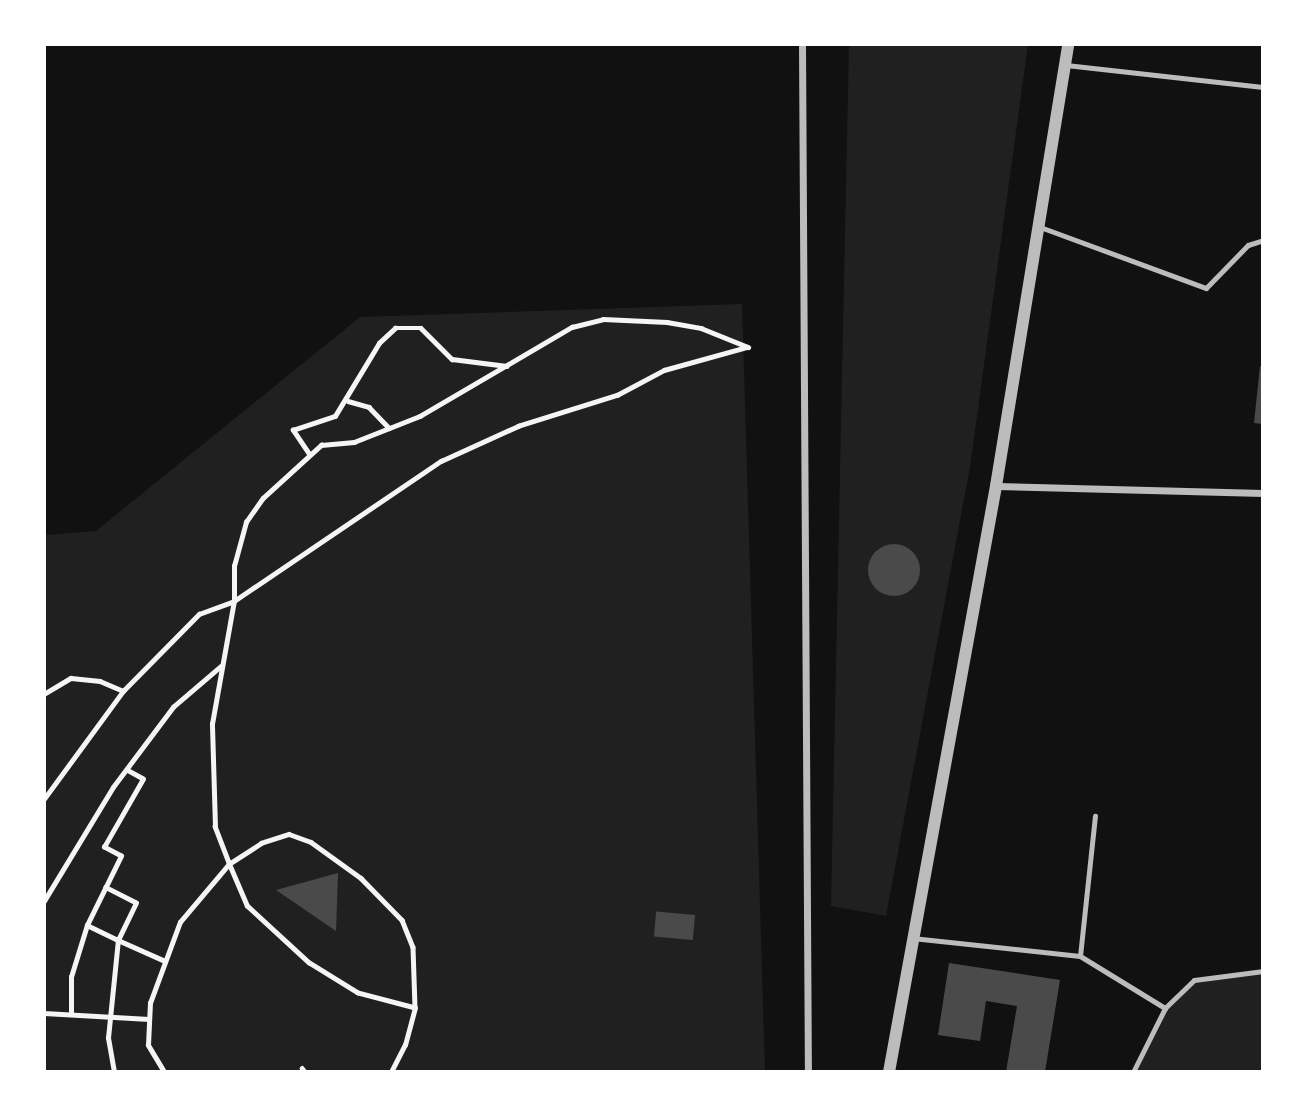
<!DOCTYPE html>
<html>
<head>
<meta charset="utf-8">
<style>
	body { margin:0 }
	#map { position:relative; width:1307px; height:1116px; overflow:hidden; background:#111; font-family:Montserrat,sans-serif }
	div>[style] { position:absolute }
	.green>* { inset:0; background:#202020 }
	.building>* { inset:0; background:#4a4a4a; transform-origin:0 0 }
	.round { border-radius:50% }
	.path>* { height:4.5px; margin:-2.25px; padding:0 2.25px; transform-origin:2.25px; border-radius:2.25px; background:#f5f5f5 }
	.service>* { height:5px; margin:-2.5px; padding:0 2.5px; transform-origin:2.5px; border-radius:2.5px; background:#bcbcbc }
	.minor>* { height:7px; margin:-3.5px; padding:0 3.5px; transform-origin:3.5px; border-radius:3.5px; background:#bcbcbc }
	.tertiary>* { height:12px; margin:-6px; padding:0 6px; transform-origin:6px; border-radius:6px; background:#bcbcbc }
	span { translate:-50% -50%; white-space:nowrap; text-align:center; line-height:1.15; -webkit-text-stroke:5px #fff; paint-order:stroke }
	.frame { position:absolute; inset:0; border:46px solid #fff; pointer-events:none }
</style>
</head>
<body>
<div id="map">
	<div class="green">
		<i style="clip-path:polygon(849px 44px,1028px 44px,970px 467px,886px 916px,831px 906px)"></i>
		<i style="clip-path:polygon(742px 304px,765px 1072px,44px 1072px,44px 535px,96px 531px,360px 317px)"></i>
		<i style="clip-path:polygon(1263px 971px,1263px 1072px,1133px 1072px,1165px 1008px,1194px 980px)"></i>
	</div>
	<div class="building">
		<i style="clip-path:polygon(1260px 366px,1263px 367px,1263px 424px,1254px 423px)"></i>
		<i class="round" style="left:868px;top:544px;width:52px;height:52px"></i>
		<i style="clip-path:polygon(338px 873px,336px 931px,276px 890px)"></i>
		<i style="left:695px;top:915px;width:25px;height:39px;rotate:95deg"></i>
		<i style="clip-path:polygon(949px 963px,1060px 980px,1045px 1072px,1006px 1072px,1017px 1006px,986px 1001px,980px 1041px,938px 1035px)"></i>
	</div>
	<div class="path">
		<i style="left:348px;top:401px;width:22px;rotate:16deg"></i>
		<i style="left:369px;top:407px;width:29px;rotate:46deg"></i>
		<i style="left:309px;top:454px;width:29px;rotate:-124deg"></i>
		<i style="left:293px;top:430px;width:44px;rotate:-18.4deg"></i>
		<i style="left:335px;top:416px;width:85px;rotate:-58.9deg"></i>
		<i style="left:379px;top:343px;width:22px;rotate:-43deg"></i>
		<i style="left:395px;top:328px;width:26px"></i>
		<i style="left:421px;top:328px;width:44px;rotate:45deg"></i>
		<i style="left:452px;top:359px;width:55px;rotate:7.3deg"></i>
		<i style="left:44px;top:694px;width:31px;rotate:-31deg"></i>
		<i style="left:71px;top:678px;width:29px;rotate:6deg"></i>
		<i style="left:100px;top:681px;width:25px;rotate:23deg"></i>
		<i style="left:44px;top:799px;width:134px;rotate:-53.8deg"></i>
		<i style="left:123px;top:691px;width:108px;rotate:-45.4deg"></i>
		<i style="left:199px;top:614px;width:37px;rotate:-20deg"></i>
		<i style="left:234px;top:601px;width:250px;rotate:-34.1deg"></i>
		<i style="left:441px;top:461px;width:85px;rotate:-24.4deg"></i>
		<i style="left:518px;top:426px;width:104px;rotate:-17.4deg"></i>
		<i style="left:617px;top:395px;width:53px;rotate:-28deg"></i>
		<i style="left:664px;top:370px;width:86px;rotate:-15.5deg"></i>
		<i style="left:44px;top:901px;width:133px;rotate:-58.8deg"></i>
		<i style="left:113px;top:787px;width:100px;rotate:-53.1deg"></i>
		<i style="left:173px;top:707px;width:63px;rotate:-40.5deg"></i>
		<i style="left:87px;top:925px;width:77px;rotate:-63.8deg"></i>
		<i style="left:121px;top:856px;width:19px;rotate:-152deg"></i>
		<i style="left:104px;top:847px;width:78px;rotate:-60.2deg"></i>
		<i style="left:143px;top:779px;width:18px;rotate:-151deg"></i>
		<i style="left:44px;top:1013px;width:105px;rotate:3.3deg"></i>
		<i style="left:71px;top:1014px;width:37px;rotate:-90deg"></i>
		<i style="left:71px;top:977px;width:54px;rotate:-72.9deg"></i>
		<i style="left:87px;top:925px;width:34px;rotate:26deg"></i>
		<i style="left:118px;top:940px;width:41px;rotate:-64.1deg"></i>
		<i style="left:136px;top:903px;width:34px;rotate:-153deg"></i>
		<i style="left:302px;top:1068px;width:5px;rotate:53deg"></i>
		<i style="left:114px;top:1072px;width:35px;rotate:-100deg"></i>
		<i style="left:108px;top:1038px;width:99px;rotate:-84.2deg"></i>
		<i style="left:118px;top:940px;width:49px;rotate:24deg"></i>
		<i style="left:164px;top:1072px;width:31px;rotate:-121deg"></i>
		<i style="left:148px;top:1045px;width:42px;rotate:-87.3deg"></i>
		<i style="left:150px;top:1003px;width:86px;rotate:-69.7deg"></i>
		<i style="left:180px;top:922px;width:76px;rotate:-49.8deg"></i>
		<i style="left:229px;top:864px;width:38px;rotate:-33deg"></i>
		<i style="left:261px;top:843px;width:29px;rotate:-18deg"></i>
		<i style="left:289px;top:834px;width:23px;rotate:20deg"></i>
		<i style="left:311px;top:842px;width:62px;rotate:35.8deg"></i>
		<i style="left:361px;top:878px;width:59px;rotate:45.7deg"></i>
		<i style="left:402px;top:920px;width:29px;rotate:68deg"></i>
		<i style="left:413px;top:947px;width:61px;rotate:88.1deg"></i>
		<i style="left:415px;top:1008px;width:59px;rotate:-165.3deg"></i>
		<i style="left:358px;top:993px;width:57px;rotate:-148.5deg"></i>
		<i style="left:309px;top:963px;width:84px;rotate:-137.4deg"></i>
		<i style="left:247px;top:906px;width:46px;rotate:-113.2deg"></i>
		<i style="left:229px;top:864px;width:40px;rotate:-111deg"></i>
		<i style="left:215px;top:827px;width:103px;rotate:-91.7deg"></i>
		<i style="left:212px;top:724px;width:125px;rotate:-79.9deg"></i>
		<i style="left:234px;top:601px;width:35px;rotate:-90deg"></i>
		<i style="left:234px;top:566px;width:46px;rotate:-74.7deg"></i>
		<i style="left:246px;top:522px;width:29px;rotate:-55deg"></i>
		<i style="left:263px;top:498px;width:79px;rotate:-42.4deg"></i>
		<i style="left:321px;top:445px;width:33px;rotate:-5deg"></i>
		<i style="left:354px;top:442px;width:71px;rotate:-21.5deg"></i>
		<i style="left:420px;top:416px;width:176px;rotate:-30.4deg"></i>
		<i style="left:572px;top:327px;width:32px;rotate:-14deg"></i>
		<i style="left:603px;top:319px;width:64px;rotate:2.7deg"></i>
		<i style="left:667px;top:322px;width:35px;rotate:10deg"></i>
		<i style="left:701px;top:328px;width:51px;rotate:22deg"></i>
		<i style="left:391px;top:1072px;width:30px;rotate:-63deg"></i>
		<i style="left:405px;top:1045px;width:38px;rotate:-75deg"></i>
	</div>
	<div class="service">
		<i style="left:1066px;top:65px;width:198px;rotate:6.4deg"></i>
		<i style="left:1040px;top:227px;width:177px;rotate:20.2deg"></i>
		<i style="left:1206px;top:288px;width:60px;rotate:-45.7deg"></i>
		<i style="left:1248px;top:245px;width:16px;rotate:-18deg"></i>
		<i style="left:912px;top:938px;width:169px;rotate:6.1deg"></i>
		<i style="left:1080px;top:956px;width:100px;rotate:31.5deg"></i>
		<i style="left:1165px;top:1008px;width:40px;rotate:-44deg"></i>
		<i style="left:1194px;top:980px;width:70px;rotate:-7.4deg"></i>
		<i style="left:1080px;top:956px;width:141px;rotate:-83.9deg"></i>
		<i style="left:1133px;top:1072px;width:72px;rotate:-63.4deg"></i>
	</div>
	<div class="minor">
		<i style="left:802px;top:44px;width:1028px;rotate:89.67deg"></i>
		<i style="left:996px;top:486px;width:267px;rotate:1.5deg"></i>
	</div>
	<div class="tertiary">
		<i style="left:889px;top:1072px;width:596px;rotate:-79.65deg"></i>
		<i style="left:996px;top:486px;width:448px;rotate:-80.7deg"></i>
	</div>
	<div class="frame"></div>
</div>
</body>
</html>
